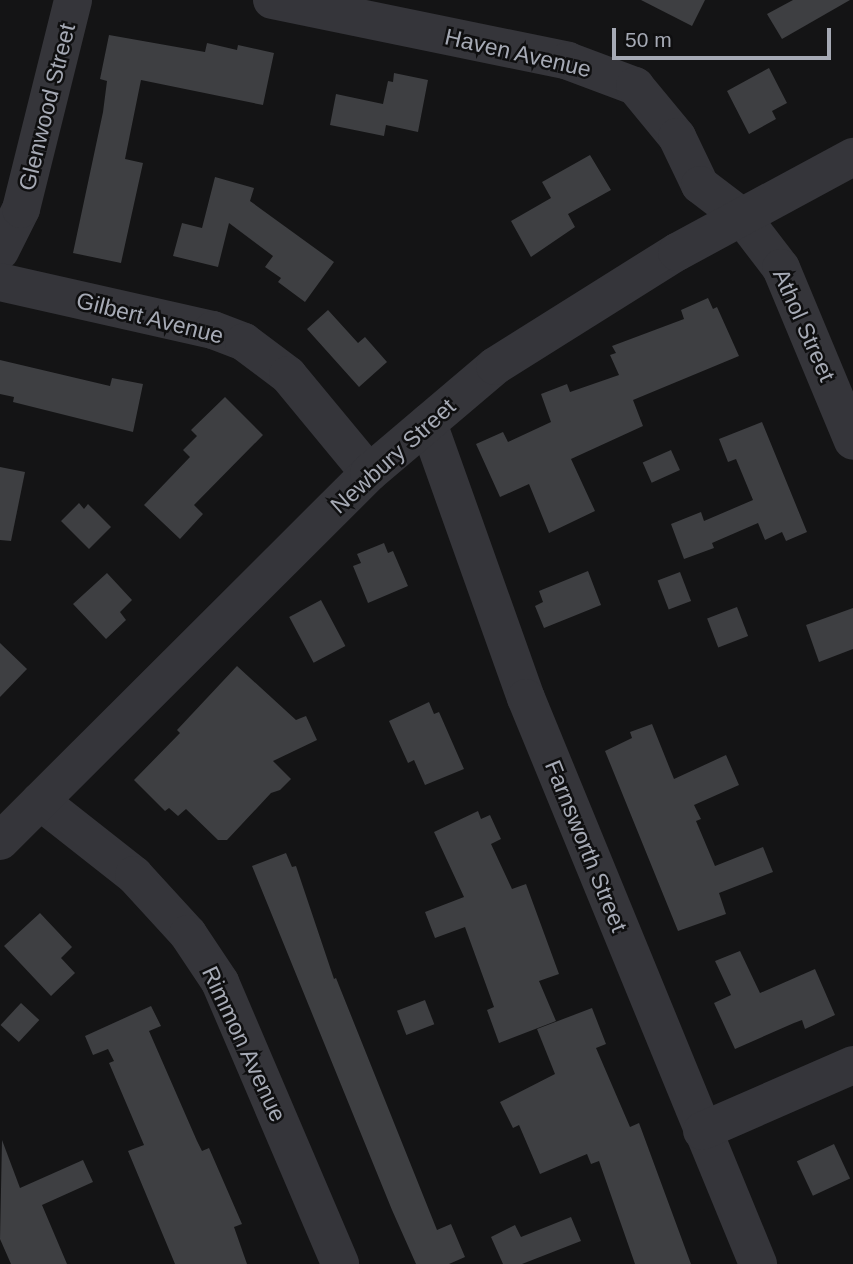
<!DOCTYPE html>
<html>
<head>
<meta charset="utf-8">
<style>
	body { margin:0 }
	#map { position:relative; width:853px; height:1264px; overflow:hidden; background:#141415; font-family:Helvetica,sans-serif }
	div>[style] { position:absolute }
	.building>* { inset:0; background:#3e3f42; transform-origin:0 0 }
	.minor>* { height:38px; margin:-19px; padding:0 19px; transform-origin:19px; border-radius:19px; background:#35353a }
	span { translate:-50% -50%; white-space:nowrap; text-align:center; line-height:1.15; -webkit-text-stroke:5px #0f0f10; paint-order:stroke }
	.street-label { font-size:23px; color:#a6aab5 }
	.scale { position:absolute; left:612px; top:28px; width:219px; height:32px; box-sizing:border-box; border:4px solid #a6aab5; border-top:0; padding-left:9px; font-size:21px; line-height:24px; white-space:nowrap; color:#a6aab5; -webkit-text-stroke:5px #0f0f10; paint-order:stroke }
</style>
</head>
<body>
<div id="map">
	<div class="building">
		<i style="clip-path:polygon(641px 0,705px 0,692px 26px)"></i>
		<i style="clip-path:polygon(793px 0,850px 0,782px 39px,767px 14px)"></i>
		<i style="clip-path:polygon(109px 35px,205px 52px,207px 43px,237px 50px,238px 45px,274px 53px,263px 105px,141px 80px,125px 159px,143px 163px,121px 263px,73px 253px,103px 112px,107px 81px,100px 79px)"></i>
		<i style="clip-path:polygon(769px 68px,787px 103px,772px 111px,776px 119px,749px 134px,727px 91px)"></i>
		<i style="clip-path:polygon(394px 73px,428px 80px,418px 132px,386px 125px,384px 136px,330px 125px,336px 94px,383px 104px,388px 81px,393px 82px)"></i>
		<i style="clip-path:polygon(590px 155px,611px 190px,568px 214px,575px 227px,531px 257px,511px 221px,551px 198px,542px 182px)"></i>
		<i style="clip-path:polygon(215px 177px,254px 188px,250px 201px,334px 262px,305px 302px,278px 282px,281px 278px,265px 267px,273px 256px,229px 223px,218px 267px,173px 256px,182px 223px,202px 228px)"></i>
		<i style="clip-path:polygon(708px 298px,713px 309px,717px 307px,739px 356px,633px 400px,643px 426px,571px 459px,595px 511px,549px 533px,529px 484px,500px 497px,476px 444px,503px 432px,508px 442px,551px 422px,541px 394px,567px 384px,570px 392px,619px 375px,610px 355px,616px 353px,612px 346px,684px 319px,681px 310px)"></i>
		<i style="clip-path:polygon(328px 310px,358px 343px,365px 337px,387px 362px,359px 387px,307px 329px)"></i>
		<i style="clip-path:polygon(0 360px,110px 386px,112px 378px,143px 384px,133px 432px,13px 402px,14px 397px,0 394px)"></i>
		<i style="clip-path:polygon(225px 397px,263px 435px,194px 505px,203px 514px,180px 539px,144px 505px,190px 457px,183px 450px,197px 436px,191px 430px)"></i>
		<i style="clip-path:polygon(762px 422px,807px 532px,786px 541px,782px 532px,765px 540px,758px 523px,712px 543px,714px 548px,684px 559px,671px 524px,701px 512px,704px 521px,753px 500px,736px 459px,728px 462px,719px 439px)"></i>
		<i style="left:671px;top:450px;width:22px;height:31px;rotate:66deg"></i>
		<i style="clip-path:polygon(0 467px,25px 472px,11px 541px,0 540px)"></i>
		<i style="clip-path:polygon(79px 503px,84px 509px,88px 504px,111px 527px,89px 549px,61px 521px)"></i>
		<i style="clip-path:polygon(384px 543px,388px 553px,393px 551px,408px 586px,368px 603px,353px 566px,361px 563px,357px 554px)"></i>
		<i style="clip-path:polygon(588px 571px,601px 605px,544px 628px,535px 606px,543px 602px,539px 591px)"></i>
		<i style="left:680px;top:572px;width:31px;height:24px;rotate:69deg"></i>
		<i style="clip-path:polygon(107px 573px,132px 600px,120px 612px,126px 620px,106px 639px,73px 604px)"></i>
		<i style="left:321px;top:600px;width:52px;height:36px;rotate:62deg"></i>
		<i style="left:737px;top:607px;width:31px;height:32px;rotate:69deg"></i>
		<i style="clip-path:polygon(853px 608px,853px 649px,819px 662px,806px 625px)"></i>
		<i style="clip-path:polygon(0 643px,27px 669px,0 697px)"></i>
		<i style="clip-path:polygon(237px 666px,296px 720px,306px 716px,317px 740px,273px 761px,291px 779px,280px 790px,271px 793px,227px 840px,218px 840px,186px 809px,178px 816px,169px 808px,165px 811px,134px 780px,180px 733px,177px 730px)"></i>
		<i style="clip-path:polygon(429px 702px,434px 714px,439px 712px,464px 769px,425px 785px,414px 760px,408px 763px,389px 721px)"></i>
		<i style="clip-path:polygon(652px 724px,674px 779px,726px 755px,739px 785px,694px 805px,701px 819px,696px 821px,715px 866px,763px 847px,773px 872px,719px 893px,726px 914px,678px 931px,605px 751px,632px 738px,630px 732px)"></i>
		<i style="clip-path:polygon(478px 811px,481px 819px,490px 815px,501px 839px,491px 844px,512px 889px,526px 884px,559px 974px,539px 981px,556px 1021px,499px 1043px,487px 1010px,494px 1007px,465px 927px,435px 938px,425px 912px,464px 897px,434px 832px)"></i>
		<i style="clip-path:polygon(286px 853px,292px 867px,296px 866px,334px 979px,336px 978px,437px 1230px,451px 1224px,465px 1257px,449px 1264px,416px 1264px,392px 1210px,252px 866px)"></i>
		<i style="clip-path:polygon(40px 913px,72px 947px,61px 958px,75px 973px,51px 996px,4px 946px)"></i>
		<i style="clip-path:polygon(740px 951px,760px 993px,815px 969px,835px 1015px,805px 1029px,802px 1020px,794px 1023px,735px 1049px,714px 1003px,731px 995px,715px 961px)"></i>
		<i style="left:425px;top:1000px;width:26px;height:30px;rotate:69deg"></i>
		<i style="left:21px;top:1003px;width:25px;height:30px;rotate:43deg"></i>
		<i style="clip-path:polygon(151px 1006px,161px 1026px,149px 1031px,197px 1141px,202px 1151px,209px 1148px,242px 1224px,234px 1227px,247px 1264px,175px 1264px,128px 1151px,144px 1145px,109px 1063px,114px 1061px,108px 1049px,93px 1055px,85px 1036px)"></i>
		<i style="clip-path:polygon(592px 1008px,606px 1044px,596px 1048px,630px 1127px,639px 1123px,691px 1264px,635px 1264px,599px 1161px,591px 1164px,587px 1154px,540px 1174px,519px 1125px,513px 1128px,500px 1102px,555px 1074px,537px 1029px)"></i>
		<i style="clip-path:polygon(2px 1140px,20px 1188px,83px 1160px,93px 1182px,42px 1205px,67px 1264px,11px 1264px,0 1239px)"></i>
		<i style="left:834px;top:1144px;width:38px;height:41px;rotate:65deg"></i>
		<i style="clip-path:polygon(571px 1217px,581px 1241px,522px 1264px,503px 1264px,491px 1237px,515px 1225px,521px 1237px)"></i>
	</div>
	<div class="minor">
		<i style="left:272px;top:0;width:302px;rotate:11.6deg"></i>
		<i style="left:568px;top:61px;width:72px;rotate:20.5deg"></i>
		<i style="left:635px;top:86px;width:66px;rotate:50.5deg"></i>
		<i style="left:677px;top:137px;width:53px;rotate:64.4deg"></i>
		<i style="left:700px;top:185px;width:53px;rotate:37.3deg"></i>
		<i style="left:742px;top:217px;width:64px;rotate:52.6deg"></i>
		<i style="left:781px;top:268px;width:187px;rotate:67.4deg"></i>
		<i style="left:0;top:251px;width:47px;rotate:-63.4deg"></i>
		<i style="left:21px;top:209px;width:215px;rotate:-76deg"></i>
		<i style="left:0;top:282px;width:218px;rotate:12.7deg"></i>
		<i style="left:213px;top:330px;width:33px;rotate:21deg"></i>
		<i style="left:244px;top:342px;width:55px;rotate:36.9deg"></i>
		<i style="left:288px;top:375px;width:127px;rotate:50.4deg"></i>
		<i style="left:428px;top:423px;width:292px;rotate:70.4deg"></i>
		<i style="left:526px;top:698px;width:612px;rotate:67.71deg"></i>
		<i style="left:40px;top:801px;width:120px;rotate:38.2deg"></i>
		<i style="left:134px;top:875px;width:80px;rotate:47.5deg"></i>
		<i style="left:188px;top:934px;width:58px;rotate:56.3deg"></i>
		<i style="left:220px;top:982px;width:306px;rotate:66.9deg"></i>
		<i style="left:0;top:841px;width:521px;rotate:-44.92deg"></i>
		<i style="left:369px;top:473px;width:165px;rotate:-40.3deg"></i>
		<i style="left:495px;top:366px;width:215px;rotate:-32.1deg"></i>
		<i style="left:677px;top:252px;width:200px;rotate:-28.4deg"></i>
		<i style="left:702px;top:1131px;width:165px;rotate:-23.6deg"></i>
	</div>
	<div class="street-label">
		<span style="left:518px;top:53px;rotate:13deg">Haven Avenue</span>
		<span style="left:47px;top:107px;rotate:-76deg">Glenwood Street</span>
		<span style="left:150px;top:318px;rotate:14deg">Gilbert Avenue</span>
		<span style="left:804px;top:325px;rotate:66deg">Athol Street</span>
		<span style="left:393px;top:456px;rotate:-42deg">Newbury Street</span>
		<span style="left:586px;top:846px;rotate:68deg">Farnsworth Street</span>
		<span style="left:244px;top:1044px;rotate:65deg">Rimmon Avenue</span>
	</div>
	<div class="scale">50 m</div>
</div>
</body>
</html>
